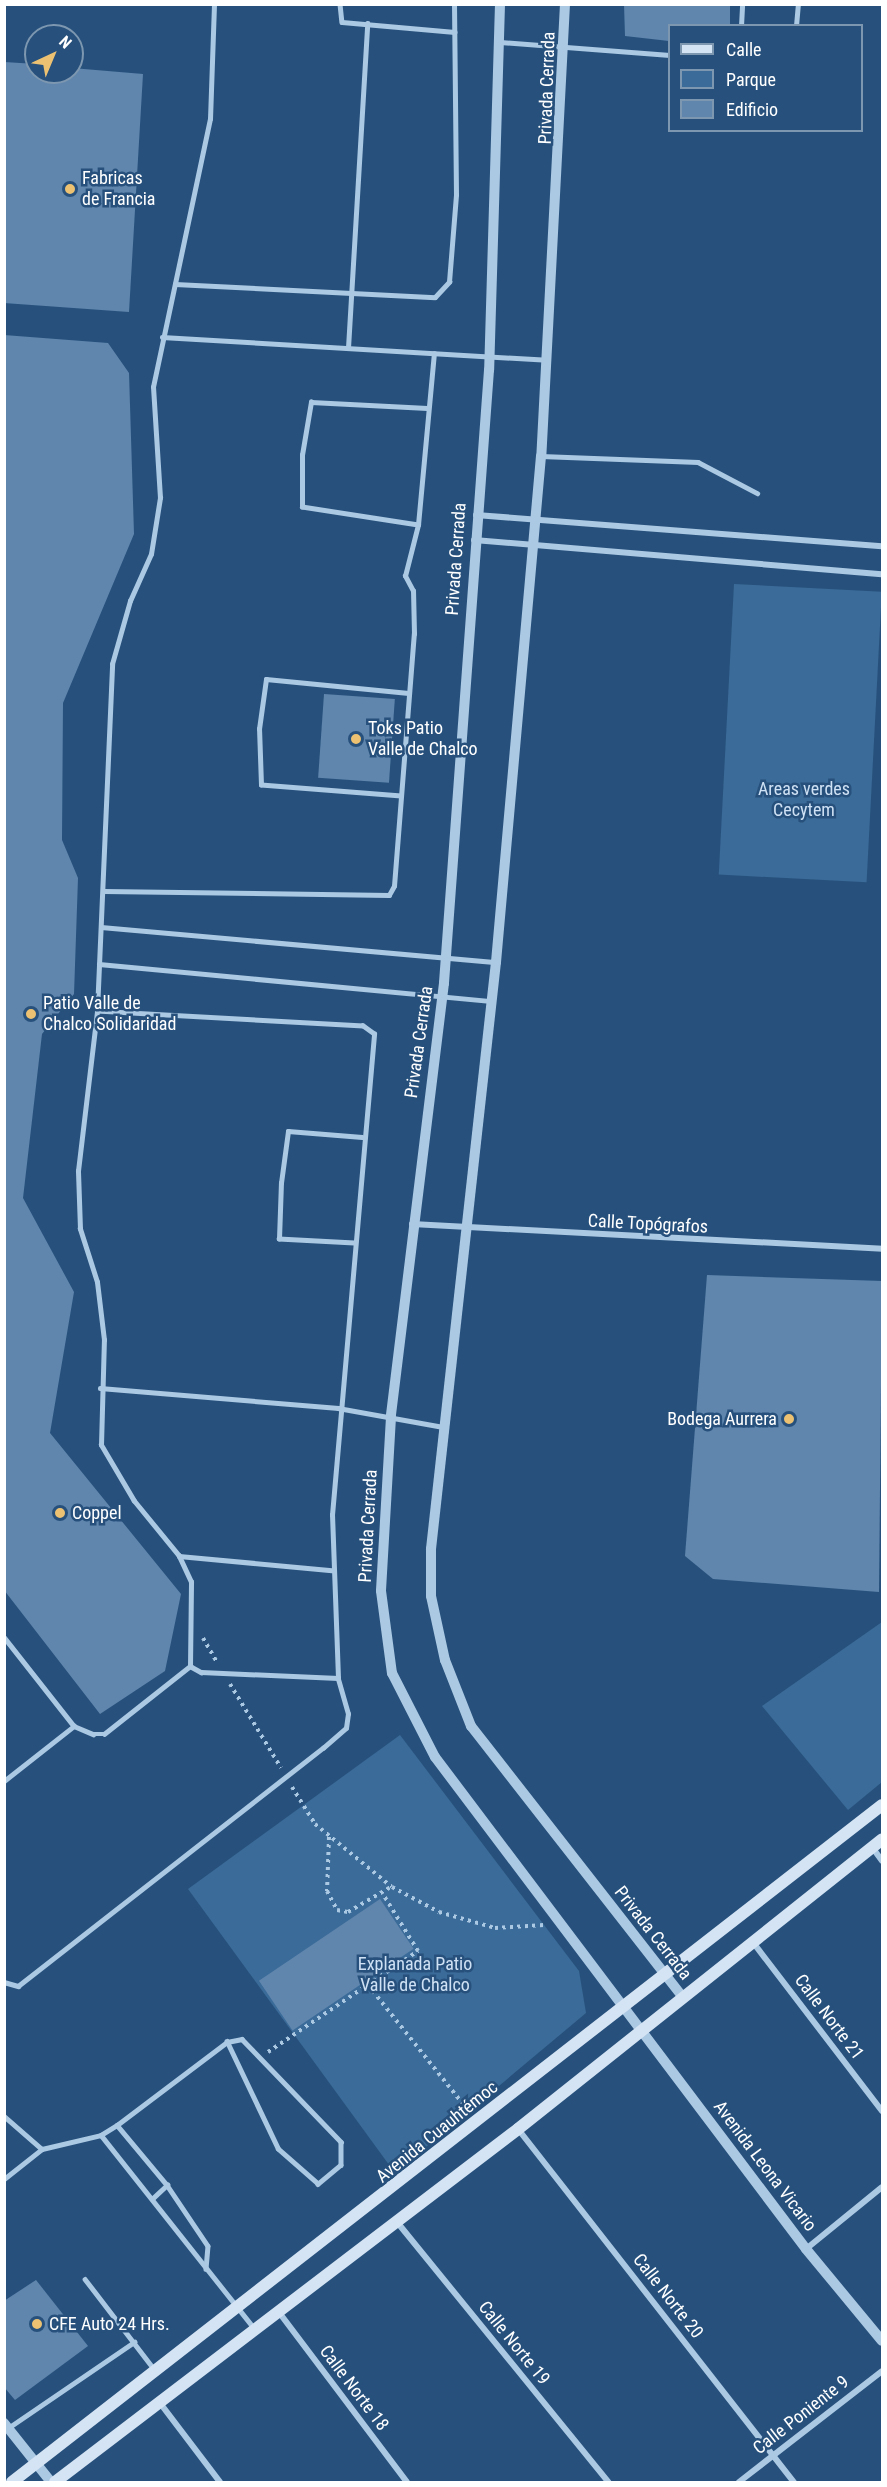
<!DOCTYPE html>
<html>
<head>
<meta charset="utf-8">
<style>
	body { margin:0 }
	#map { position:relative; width:887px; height:2487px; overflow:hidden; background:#27517c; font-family:"Roboto Condensed",sans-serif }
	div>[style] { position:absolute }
	.green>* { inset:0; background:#3b6b99; transform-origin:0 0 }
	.building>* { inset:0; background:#6086ad; transform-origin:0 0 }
	.path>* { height:4px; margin-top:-2px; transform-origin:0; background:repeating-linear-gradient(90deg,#acc9e4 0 3px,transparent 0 7.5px) }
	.service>* { height:4.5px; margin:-2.25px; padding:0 2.25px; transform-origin:2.25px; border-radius:2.25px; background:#acc9e4 }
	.minor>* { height:6px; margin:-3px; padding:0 3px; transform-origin:3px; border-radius:3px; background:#acc9e4 }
	.tertiary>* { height:10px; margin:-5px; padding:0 5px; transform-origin:5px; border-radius:5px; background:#acc9e4 }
	.secondary>* { height:12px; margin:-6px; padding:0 6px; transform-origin:6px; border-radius:6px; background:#d5e4f4 }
	.dots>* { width:16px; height:16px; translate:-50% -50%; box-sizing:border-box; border:3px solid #27517c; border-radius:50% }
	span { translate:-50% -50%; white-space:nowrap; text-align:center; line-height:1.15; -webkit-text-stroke:5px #27517c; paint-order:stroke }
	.street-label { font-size:18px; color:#fff }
	.poi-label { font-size:18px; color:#fff }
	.left { translate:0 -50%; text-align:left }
	.right { translate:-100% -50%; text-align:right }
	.park-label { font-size:18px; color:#cfe1f4 }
	.frame { position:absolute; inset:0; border:6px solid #fff; pointer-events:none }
	.legend { position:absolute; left:668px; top:24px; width:195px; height:108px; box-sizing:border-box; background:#27517c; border:2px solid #7d97b0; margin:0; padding:8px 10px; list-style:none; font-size:18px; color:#fff }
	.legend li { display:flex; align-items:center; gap:12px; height:30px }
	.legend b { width:30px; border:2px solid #7d97b0 }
	.north { position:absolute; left:24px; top:24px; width:60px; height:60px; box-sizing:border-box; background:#27517c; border:2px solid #7d97b0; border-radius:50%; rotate:44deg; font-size:16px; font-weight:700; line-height:24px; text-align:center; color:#fff }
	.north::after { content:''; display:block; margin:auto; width:21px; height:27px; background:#ecc272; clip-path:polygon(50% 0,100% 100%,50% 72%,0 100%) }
</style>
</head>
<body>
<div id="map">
	<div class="green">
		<i style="left:734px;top:584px;width:148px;height:291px;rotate:3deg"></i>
		<i style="clip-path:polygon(882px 1622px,882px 1782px,848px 1810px,762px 1706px)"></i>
		<i style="clip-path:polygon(400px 1735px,579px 1971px,586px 2013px,395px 2173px,188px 1889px)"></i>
	</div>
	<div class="building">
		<i style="clip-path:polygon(624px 4px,730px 4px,730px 26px,669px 26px,669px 41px,625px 36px)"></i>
		<i style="clip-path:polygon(4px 62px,36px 64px,36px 72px,72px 72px,72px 68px,143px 74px,129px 312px,4px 303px)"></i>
		<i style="clip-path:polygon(4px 335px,108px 343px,129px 373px,134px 534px,63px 703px,62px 840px,78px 878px,74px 994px,42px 1034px,23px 1198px,74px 1292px,50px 1433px,181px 1594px,165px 1671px,100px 1714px,4px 1590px)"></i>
		<i style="left:324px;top:694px;width:71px;height:84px;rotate:4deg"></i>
		<i style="clip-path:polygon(707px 1275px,882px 1281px,879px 1592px,713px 1579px,685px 1556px)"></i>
		<i style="left:380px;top:1899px;width:60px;height:146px;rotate:56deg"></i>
		<i style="clip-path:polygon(36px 2280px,88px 2346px,15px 2400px,4px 2387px,4px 2301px)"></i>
	</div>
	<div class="path">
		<i style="left:203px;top:1638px;width:28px;rotate:60deg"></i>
		<i style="left:230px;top:1684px;width:98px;rotate:58.7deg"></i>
		<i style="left:292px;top:1787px;width:44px;rotate:58.1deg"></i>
		<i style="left:315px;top:1824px;width:99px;rotate:39.3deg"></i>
		<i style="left:392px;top:1887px;width:53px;rotate:28deg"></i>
		<i style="left:439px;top:1912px;width:58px;rotate:15.9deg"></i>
		<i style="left:495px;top:1928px;width:49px;rotate:-3.5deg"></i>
		<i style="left:329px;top:1837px;width:54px;rotate:92.1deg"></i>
		<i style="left:327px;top:1891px;width:21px;rotate:62deg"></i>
		<i style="left:337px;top:1910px;width:11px;rotate:10deg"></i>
		<i style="left:348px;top:1912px;width:50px;rotate:-30.2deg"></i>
		<i style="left:368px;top:1985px;width:159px;rotate:51.4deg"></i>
		<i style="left:268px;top:2052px;width:181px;rotate:-34deg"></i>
		<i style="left:418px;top:1951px;width:67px;rotate:-121.6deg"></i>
	</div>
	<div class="service">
		<i style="left:340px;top:4px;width:18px;rotate:84deg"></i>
		<i style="left:342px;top:22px;width:113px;rotate:5.1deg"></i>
		<i style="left:741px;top:26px;width:22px;rotate:-87deg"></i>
		<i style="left:796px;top:26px;width:22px;rotate:-85deg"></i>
		<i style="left:500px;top:42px;width:170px;rotate:4.4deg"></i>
		<i style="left:175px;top:284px;width:260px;rotate:2.9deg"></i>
		<i style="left:435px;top:297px;width:21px;rotate:-47deg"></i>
		<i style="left:449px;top:282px;width:87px;rotate:-85.4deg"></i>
		<i style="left:456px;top:195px;width:191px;rotate:-90.6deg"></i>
		<i style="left:162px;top:337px;width:385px;rotate:3.4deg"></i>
		<i style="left:348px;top:348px;width:325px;rotate:-86.6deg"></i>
		<i style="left:541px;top:456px;width:157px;rotate:2.2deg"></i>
		<i style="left:698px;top:462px;width:67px;rotate:27.7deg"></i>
		<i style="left:418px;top:525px;width:117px;rotate:-171.2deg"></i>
		<i style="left:302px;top:507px;width:52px;rotate:-90deg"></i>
		<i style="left:302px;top:455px;width:54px;rotate:-80.4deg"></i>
		<i style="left:311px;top:402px;width:116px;rotate:3deg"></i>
		<i style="left:401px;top:796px;width:140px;rotate:-175.5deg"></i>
		<i style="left:261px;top:785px;width:56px;rotate:-92deg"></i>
		<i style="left:259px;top:729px;width:50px;rotate:-82deg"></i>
		<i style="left:266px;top:679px;width:143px;rotate:5.6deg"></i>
		<i style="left:104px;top:891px;width:285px;rotate:0.8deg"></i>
		<i style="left:389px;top:895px;width:10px;rotate:-61deg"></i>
		<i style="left:394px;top:886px;width:253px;rotate:-85.5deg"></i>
		<i style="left:414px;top:634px;width:43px;rotate:-91.3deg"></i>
		<i style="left:413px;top:591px;width:17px;rotate:-118deg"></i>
		<i style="left:405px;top:576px;width:53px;rotate:-75.7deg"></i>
		<i style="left:418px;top:525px;width:172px;rotate:-84.7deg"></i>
		<i style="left:101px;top:927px;width:397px;rotate:5.1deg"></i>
		<i style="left:99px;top:964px;width:394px;rotate:5.4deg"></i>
		<i style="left:354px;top:1243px;width:75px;rotate:-176.9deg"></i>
		<i style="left:279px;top:1239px;width:56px;rotate:-88deg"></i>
		<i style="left:281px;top:1183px;width:52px;rotate:-82.3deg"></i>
		<i style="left:288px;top:1131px;width:74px;rotate:4.6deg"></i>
		<i style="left:100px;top:1388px;width:239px;rotate:4.8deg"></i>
		<i style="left:338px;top:1408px;width:108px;rotate:10.2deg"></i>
		<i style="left:179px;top:1556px;width:153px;rotate:5.3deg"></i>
		<i style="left:4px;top:1637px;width:113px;rotate:51.8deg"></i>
		<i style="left:74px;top:1726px;width:21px;rotate:23deg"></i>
		<i style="left:93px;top:1734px;width:11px"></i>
		<i style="left:104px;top:1734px;width:110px;rotate:-38.3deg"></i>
		<i style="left:190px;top:1666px;width:84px;rotate:-89.3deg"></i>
		<i style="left:191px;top:1582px;width:29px;rotate:-115deg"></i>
		<i style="left:179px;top:1556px;width:71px;rotate:-129.3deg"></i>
		<i style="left:134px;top:1501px;width:65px;rotate:-120.5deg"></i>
		<i style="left:101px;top:1445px;width:105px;rotate:-88.4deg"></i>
		<i style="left:104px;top:1340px;width:58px;rotate:-96.9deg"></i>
		<i style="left:97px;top:1282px;width:56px;rotate:-107.8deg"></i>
		<i style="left:80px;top:1229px;width:58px;rotate:-92deg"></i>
		<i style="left:78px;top:1171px;width:161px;rotate:-83.2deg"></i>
		<i style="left:97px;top:1011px;width:347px;rotate:-87.5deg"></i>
		<i style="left:112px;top:664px;width:66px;rotate:-74.1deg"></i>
		<i style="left:130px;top:601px;width:51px;rotate:-65.9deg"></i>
		<i style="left:151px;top:554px;width:57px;rotate:-80.9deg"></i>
		<i style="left:160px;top:498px;width:111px;rotate:-93.6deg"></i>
		<i style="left:153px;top:387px;width:274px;rotate:-78deg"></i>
		<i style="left:210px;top:119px;width:115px;rotate:-88deg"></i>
		<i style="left:190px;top:1666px;width:13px;rotate:29deg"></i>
		<i style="left:201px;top:1672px;width:137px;rotate:2.5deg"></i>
		<i style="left:4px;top:1781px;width:89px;rotate:-38.2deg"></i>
		<i style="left:4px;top:1982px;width:15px;rotate:16deg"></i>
		<i style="left:18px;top:1986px;width:387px;rotate:-38deg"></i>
		<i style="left:323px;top:1748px;width:30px;rotate:-41deg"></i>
		<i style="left:346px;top:1728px;width:14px;rotate:-82deg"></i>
		<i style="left:348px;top:1714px;width:37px;rotate:-106deg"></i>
		<i style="left:338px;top:1678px;width:163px;rotate:-92.1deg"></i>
		<i style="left:332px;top:1515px;width:483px;rotate:-85deg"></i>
		<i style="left:374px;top:1034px;width:14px;rotate:-144deg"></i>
		<i style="left:363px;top:1026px;width:266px;rotate:-176.8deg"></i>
		<i style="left:4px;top:2116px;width:50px;rotate:41deg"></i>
		<i style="left:42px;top:2149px;width:61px;rotate:-13.3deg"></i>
		<i style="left:101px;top:2135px;width:248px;rotate:51.6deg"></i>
		<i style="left:117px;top:2125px;width:138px;rotate:-37deg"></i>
		<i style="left:227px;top:2042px;width:15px;rotate:-11deg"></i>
		<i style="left:242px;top:2039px;width:143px;rotate:46.1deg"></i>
		<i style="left:341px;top:2142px;width:23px;rotate:90deg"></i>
		<i style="left:341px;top:2165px;width:30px;rotate:140deg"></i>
		<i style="left:318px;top:2184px;width:53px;rotate:-138.8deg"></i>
		<i style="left:278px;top:2149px;width:119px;rotate:-115.5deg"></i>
		<i style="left:101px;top:2135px;width:19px;rotate:-32deg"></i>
		<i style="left:117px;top:2125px;width:78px;rotate:50.2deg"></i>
		<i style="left:167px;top:2185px;width:73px;rotate:56.1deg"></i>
		<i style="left:208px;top:2246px;width:23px;rotate:95deg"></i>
		<i style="left:4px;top:2179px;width:48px;rotate:-38.3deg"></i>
		<i style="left:152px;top:2199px;width:21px;rotate:-43deg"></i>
		<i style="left:85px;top:2279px;width:113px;rotate:52.5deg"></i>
		<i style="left:8px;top:2428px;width:153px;rotate:-34.3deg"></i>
	</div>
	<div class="minor">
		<i style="left:476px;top:515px;width:407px;rotate:4.4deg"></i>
		<i style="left:474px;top:540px;width:409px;rotate:4.8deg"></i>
		<i style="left:412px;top:1224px;width:471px;rotate:3deg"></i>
		<i style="left:872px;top:1847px;width:17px;rotate:54deg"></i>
		<i style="left:752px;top:1941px;width:214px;rotate:52.6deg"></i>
		<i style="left:518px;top:2129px;width:448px;rotate:52deg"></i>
		<i style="left:397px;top:2222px;width:335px;rotate:50.9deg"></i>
		<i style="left:806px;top:2249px;width:98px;rotate:-39.2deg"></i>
		<i style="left:278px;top:2311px;width:214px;rotate:53deg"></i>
		<i style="left:160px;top:2403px;width:99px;rotate:52.8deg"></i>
		<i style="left:739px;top:2482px;width:181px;rotate:-37.8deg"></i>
	</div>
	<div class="tertiary">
		<i style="left:500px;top:4px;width:366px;rotate:91.7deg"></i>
		<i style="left:489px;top:370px;width:615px;rotate:94.2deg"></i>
		<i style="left:444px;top:983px;width:437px;rotate:97deg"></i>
		<i style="left:391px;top:1417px;width:174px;rotate:93.3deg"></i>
		<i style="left:381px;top:1591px;width:83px;rotate:82.4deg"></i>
		<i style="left:392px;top:1673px;width:94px;rotate:62.9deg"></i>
		<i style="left:435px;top:1757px;width:616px;rotate:52.98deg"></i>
		<i style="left:806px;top:2249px;width:119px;rotate:50.4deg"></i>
		<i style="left:565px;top:4px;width:453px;rotate:93deg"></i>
		<i style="left:541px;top:456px;width:508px;rotate:95.08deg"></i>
		<i style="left:496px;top:962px;width:591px;rotate:96.32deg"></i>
		<i style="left:431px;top:1549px;width:47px;rotate:90deg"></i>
		<i style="left:431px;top:1596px;width:66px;rotate:77.7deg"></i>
		<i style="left:445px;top:1660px;width:71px;rotate:68.5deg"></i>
		<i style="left:471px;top:1726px;width:341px;rotate:52deg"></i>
		<i style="left:4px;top:2423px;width:75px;rotate:51.5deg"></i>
	</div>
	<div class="secondary">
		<i style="left:12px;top:2482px;width:1102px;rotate:-37.89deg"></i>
		<i style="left:55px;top:2482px;width:582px;rotate:-37.32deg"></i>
		<i style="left:518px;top:2129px;width:465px;rotate:-38.5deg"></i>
	</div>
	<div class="dots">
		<i style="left:70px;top:189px;background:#ecc272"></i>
		<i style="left:356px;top:739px;background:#ecc272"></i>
		<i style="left:31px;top:1014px;background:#ecc272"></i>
		<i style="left:789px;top:1419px;background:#ecc272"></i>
		<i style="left:60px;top:1513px;background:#ecc272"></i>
		<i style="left:37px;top:2324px;background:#ecc272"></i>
	</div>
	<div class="street-label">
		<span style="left:547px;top:88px;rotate:-88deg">Privada Cerrada</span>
		<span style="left:456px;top:559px;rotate:-86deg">Privada Cerrada</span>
		<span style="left:419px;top:1042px;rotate:-82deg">Privada Cerrada</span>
		<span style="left:648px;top:1224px;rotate:3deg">Calle Topógrafos</span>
		<span style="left:368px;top:1526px;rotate:-87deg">Privada Cerrada</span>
		<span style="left:653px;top:1933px;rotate:52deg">Privada Cerrada</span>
		<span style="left:829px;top:2017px;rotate:53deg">Calle Norte 21</span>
		<span style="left:437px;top:2132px;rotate:-39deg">Avenida Cuauhtémoc</span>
		<span style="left:765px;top:2166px;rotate:53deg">Avenida Leona Vicario</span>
		<span style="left:668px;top:2296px;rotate:52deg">Calle Norte 20</span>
		<span style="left:514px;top:2343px;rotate:51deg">Calle Norte 19</span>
		<span style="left:354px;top:2388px;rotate:53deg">Calle Norte 18</span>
		<span style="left:801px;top:2415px;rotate:-38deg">Calle Poniente 9</span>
	</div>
	<div class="poi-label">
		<span class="left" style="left:82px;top:189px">Fabricas<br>de Francia</span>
		<span class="left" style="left:368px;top:739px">Toks Patio<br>Valle de Chalco</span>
		<span class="left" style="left:43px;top:1014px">Patio Valle de<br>Chalco Solidaridad</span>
		<span class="right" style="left:777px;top:1419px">Bodega Aurrera</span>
		<span class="left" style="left:72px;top:1513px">Coppel</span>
		<span class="left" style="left:49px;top:2324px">CFE Auto 24 Hrs.</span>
	</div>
	<div class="park-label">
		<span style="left:804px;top:800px">Areas verdes<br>Cecytem</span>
		<span style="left:415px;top:1975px">Explanada Patio<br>Valle de Chalco</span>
	</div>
	<div class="frame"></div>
	<ul class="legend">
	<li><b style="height:8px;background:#d5e4f4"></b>Calle</li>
	<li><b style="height:16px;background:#3b6b99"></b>Parque</li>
	<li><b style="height:16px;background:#6086ad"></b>Edificio</li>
	</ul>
	<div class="north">N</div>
</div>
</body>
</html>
